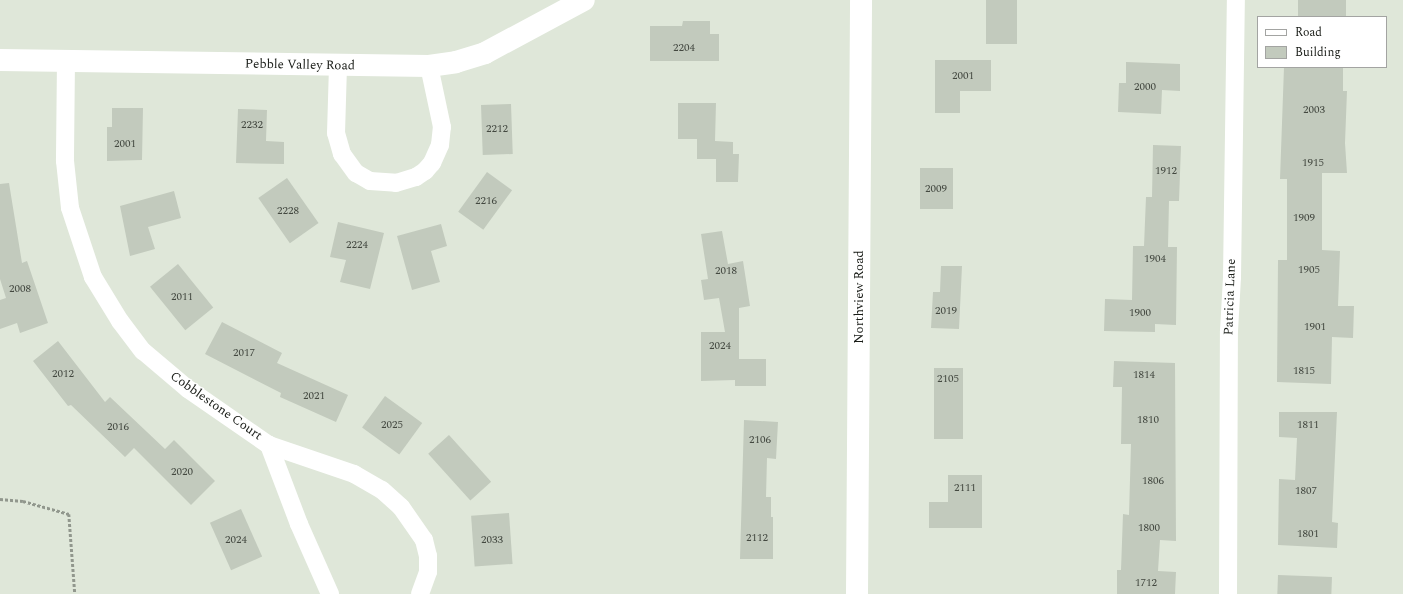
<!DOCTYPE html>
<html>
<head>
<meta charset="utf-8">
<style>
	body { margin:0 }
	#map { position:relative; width:1403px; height:594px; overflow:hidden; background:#dfe7d9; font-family:Spectral,serif }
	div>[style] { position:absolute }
	.building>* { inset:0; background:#c2cabd; transform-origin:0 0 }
	.path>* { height:2.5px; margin-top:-1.25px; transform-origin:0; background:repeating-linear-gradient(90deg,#91978d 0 3px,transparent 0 5px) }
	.minor>* { height:18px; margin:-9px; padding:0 9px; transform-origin:9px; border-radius:9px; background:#fff }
	.tertiary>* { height:22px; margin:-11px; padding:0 11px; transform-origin:11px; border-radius:11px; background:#fff }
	span { translate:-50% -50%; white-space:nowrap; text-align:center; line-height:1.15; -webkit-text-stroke:3px #fff; paint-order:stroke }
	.number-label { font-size:11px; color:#434840 }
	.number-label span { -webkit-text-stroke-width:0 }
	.street-label { font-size:13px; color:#191c17 }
	.legend { position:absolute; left:1257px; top:16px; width:130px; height:52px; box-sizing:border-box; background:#fff; border:1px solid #a3a4a2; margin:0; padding:5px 7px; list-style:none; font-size:12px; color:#191c17 }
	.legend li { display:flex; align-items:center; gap:8px; height:20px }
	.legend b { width:20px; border:1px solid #a3a4a2 }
</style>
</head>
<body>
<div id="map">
	<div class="building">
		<i style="left:986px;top:0;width:31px;height:44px"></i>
		<i style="left:1298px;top:0;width:48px;height:17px"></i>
		<i style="clip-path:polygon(683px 21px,710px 21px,710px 34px,719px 34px,719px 61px,650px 61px,650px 26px,682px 26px)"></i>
		<i style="clip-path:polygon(935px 60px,991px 60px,991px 91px,960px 91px,960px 113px,935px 113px)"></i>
		<i style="clip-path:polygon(1126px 62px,1180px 64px,1180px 91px,1162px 90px,1161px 114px,1118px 112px,1119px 83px,1126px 83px)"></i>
		<i style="clip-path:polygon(1284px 67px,1343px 67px,1343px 91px,1347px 91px,1345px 143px,1347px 173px,1322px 173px,1322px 250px,1340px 251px,1338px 306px,1354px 306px,1353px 338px,1332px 337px,1331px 384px,1277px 382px,1278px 260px,1287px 260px,1287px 179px,1280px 179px)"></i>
		<i style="clip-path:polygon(678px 103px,716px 103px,715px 141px,733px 142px,733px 154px,739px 154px,738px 182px,716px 182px,716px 159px,697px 159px,697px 139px,678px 139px)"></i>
		<i style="left:511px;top:104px;width:50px;height:30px;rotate:88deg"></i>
		<i style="clip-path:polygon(112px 108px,143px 108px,142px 160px,107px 161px,107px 127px,112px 127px)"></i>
		<i style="clip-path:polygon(238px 109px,267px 110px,266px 141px,284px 142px,284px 164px,236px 163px)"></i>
		<i style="clip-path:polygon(1153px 145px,1181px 146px,1179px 201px,1169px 201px,1168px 247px,1177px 247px,1176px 325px,1155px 324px,1155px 332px,1104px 331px,1105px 299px,1132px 300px,1133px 246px,1144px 246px,1146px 197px,1152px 197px)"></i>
		<i style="left:953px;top:168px;width:41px;height:33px;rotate:90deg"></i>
		<i style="left:487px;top:172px;width:31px;height:49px;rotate:36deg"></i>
		<i style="left:287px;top:178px;width:55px;height:35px;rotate:55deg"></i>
		<i style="clip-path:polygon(9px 183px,22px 263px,27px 261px,48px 323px,20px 333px,17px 323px,0 329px,0 300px,6px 298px,0 279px,0 184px)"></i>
		<i style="clip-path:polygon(174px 191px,181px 218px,148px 227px,155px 249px,130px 256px,120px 206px)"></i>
		<i style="clip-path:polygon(338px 222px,384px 233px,370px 289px,340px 282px,346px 260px,330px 257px)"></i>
		<i style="clip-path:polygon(441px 224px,447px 246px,431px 251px,440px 282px,412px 290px,397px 236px)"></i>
		<i style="clip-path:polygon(722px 231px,728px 264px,743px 261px,750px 306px,739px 308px,739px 359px,766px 359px,766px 386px,735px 386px,735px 380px,701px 381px,701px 332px,725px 332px,719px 298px,704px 300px,701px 280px,708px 279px,701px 234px)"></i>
		<i style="left:178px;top:264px;width:56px;height:36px;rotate:51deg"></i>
		<i style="clip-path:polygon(941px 266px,962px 266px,959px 329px,931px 328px,933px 292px,940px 292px)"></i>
		<i style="clip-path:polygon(222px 322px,282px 353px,277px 363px,348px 395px,336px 422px,280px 397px,281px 393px,205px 354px)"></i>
		<i style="clip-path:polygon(58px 341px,105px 402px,110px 397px,165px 449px,174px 440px,215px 481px,191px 505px,134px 448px,125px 457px,71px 405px,68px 406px,33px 361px)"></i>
		<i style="clip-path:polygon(1114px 361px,1175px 363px,1176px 541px,1160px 540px,1158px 571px,1176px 572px,1175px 594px,1117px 594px,1117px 570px,1121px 570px,1123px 514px,1129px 515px,1131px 444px,1121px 444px,1122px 387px,1113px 387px)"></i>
		<i style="left:934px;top:368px;width:29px;height:71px"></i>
		<i style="left:385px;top:396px;width:46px;height:39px;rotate:36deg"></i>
		<i style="clip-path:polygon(1279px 412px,1337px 412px,1332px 522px,1338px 523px,1337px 548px,1278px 545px,1279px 479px,1295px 480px,1297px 438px,1279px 437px)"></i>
		<i style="clip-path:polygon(744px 420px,778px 422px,776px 459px,767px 458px,766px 497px,771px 497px,771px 517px,773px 517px,773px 559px,740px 559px)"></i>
		<i style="left:449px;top:435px;width:63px;height:28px;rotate:48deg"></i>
		<i style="clip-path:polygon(948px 475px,982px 475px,982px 528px,929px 528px,929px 502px,948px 502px)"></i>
		<i style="left:241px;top:509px;width:52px;height:34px;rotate:66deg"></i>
		<i style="left:509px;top:513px;width:51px;height:38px;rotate:86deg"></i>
		<i style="left:1278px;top:575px;width:54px;height:19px;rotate:2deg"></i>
	</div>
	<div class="path">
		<i style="left:0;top:499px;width:23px;rotate:5deg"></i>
		<i style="left:23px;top:501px;width:48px;rotate:15.8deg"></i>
		<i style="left:69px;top:514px;width:80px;rotate:85.7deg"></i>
	</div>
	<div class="minor">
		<i style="left:66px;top:60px;width:101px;rotate:90.6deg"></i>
		<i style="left:65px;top:161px;width:47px;rotate:83.9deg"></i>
		<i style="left:70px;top:208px;width:73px;rotate:71.6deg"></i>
		<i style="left:93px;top:277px;width:52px;rotate:58.5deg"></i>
		<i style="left:120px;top:321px;width:38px;rotate:53deg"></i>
		<i style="left:143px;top:351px;width:59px;rotate:40.2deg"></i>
		<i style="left:188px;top:389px;width:98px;rotate:34.7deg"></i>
		<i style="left:338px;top:66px;width:67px;rotate:91.7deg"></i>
		<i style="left:336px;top:133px;width:22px;rotate:74deg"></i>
		<i style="left:342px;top:154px;width:24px;rotate:54deg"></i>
		<i style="left:356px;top:173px;width:16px;rotate:30deg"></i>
		<i style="left:370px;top:181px;width:26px;rotate:4deg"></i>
		<i style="left:396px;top:183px;width:21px;rotate:-17deg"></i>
		<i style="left:416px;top:177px;width:11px;rotate:-34deg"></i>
		<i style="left:425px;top:171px;width:11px;rotate:-49deg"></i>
		<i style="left:432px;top:163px;width:20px;rotate:-66deg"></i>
		<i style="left:440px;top:145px;width:18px;rotate:-84deg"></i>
		<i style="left:442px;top:127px;width:62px;rotate:-102deg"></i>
		<i style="left:330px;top:594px;width:77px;rotate:-113.9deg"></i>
		<i style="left:299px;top:524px;width:85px;rotate:-110.8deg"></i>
		<i style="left:269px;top:445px;width:90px;rotate:18.8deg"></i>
		<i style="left:354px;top:474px;width:32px;rotate:30deg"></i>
		<i style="left:382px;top:490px;width:25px;rotate:42deg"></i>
		<i style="left:401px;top:507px;width:40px;rotate:55.1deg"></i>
		<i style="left:424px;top:540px;width:16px;rotate:76deg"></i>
		<i style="left:428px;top:556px;width:16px;rotate:90deg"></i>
		<i style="left:428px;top:572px;width:23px;rotate:110deg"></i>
		<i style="left:1228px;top:594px;width:263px;rotate:-89.8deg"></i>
		<i style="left:1229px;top:331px;width:54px;rotate:-86.8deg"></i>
		<i style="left:1232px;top:277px;width:277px;rotate:-89.2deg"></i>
	</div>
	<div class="tertiary">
		<i style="left:0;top:60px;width:429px;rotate:0.8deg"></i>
		<i style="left:429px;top:66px;width:27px;rotate:-8deg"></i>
		<i style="left:456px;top:62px;width:30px;rotate:-17deg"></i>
		<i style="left:485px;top:53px;width:112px;rotate:-28.2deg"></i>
		<i style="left:857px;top:594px;width:594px;rotate:-89.61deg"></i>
	</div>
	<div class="number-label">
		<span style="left:684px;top:48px">2204</span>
		<span style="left:963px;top:76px">2001</span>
		<span style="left:1145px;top:87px">2000</span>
		<span style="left:1314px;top:110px">2003</span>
		<span style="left:252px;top:125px">2232</span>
		<span style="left:497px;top:129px">2212</span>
		<span style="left:125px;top:144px">2001</span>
		<span style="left:1313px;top:163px">1915</span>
		<span style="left:1166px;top:171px">1912</span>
		<span style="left:936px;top:189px">2009</span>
		<span style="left:486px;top:201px">2216</span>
		<span style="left:288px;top:211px">2228</span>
		<span style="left:1304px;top:218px">1909</span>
		<span style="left:357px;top:245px">2224</span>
		<span style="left:1155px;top:259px">1904</span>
		<span style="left:1309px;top:270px">1905</span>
		<span style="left:726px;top:271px">2018</span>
		<span style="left:20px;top:289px">2008</span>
		<span style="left:182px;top:297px">2011</span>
		<span style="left:946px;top:311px">2019</span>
		<span style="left:1140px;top:313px">1900</span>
		<span style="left:1315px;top:327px">1901</span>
		<span style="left:720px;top:346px">2024</span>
		<span style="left:244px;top:353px">2017</span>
		<span style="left:1304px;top:371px">1815</span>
		<span style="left:63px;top:374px">2012</span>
		<span style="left:1144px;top:375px">1814</span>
		<span style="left:948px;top:379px">2105</span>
		<span style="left:314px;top:396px">2021</span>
		<span style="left:1148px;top:420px">1810</span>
		<span style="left:392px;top:425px">2025</span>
		<span style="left:1308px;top:425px">1811</span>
		<span style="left:118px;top:427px">2016</span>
		<span style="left:760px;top:440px">2106</span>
		<span style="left:182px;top:472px">2020</span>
		<span style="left:1153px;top:481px">1806</span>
		<span style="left:965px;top:488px">2111</span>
		<span style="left:1306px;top:491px">1807</span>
		<span style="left:1149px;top:528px">1800</span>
		<span style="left:1308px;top:534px">1801</span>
		<span style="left:757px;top:538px">2112</span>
		<span style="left:236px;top:540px">2024</span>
		<span style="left:492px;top:540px">2033</span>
		<span style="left:1146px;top:583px">1712</span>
	</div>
	<div class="street-label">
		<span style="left:300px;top:65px;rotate:1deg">Pebble Valley Road</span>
		<span style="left:859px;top:297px;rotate:-90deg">Northview Road</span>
		<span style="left:1230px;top:297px;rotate:-88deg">Patricia Lane</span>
		<span style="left:216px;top:406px;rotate:35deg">Cobblestone Court</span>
	</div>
	<ul class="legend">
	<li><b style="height:5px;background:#fff"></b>Road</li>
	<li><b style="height:11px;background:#c2cabd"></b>Building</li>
	</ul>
</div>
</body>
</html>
